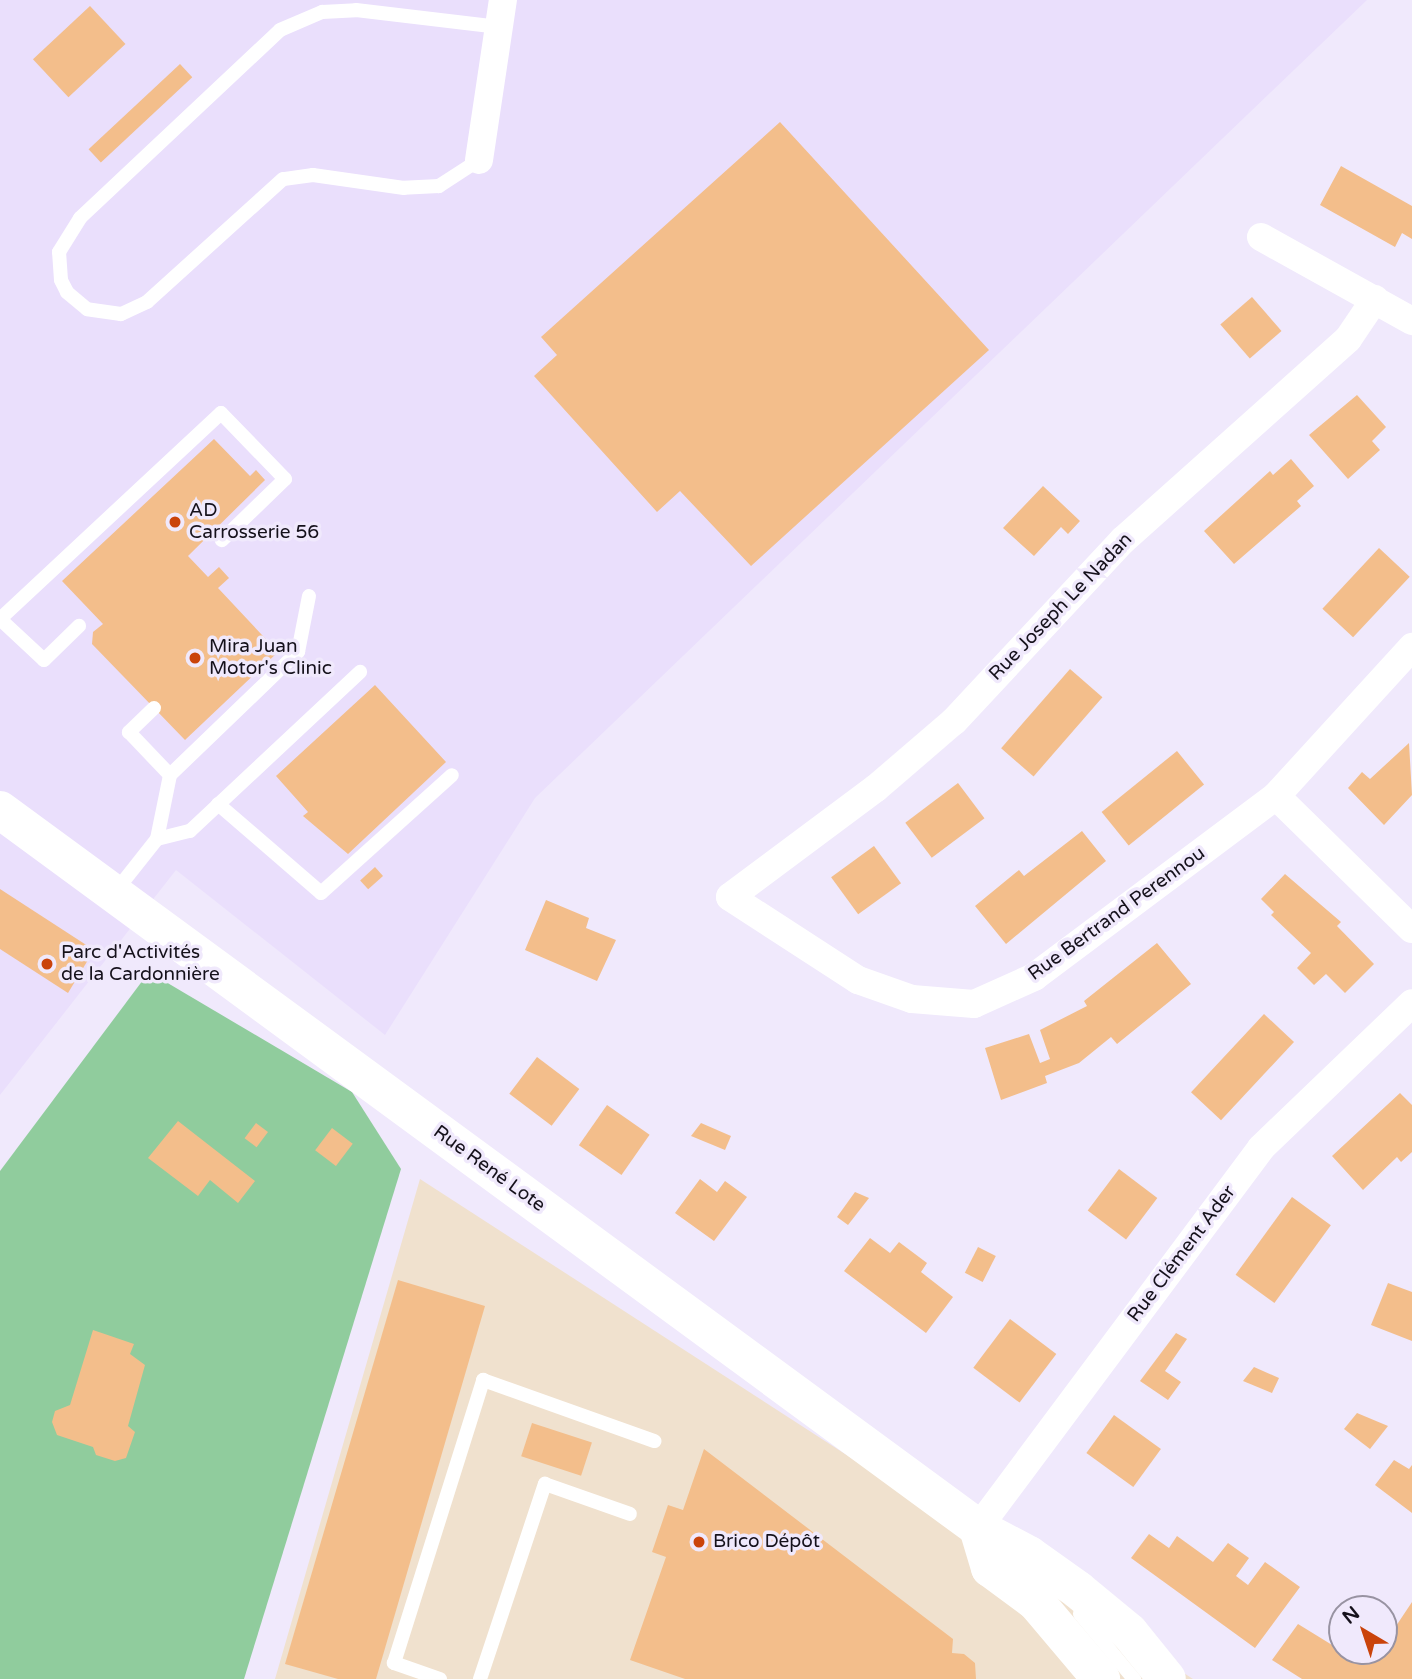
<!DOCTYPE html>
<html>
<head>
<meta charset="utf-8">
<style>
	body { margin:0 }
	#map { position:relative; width:1412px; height:1679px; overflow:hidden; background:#f0e9fc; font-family:"Varela Round",sans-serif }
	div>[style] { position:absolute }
	.commercial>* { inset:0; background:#f0e1ce }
	.built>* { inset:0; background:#eadffc }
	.forest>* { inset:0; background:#90cc9d }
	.building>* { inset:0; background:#f3be8b; transform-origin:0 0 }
	.lane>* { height:14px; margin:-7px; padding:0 7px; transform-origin:7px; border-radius:7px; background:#fff }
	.street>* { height:28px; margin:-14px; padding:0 14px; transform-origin:14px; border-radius:14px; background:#fff }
	.secondary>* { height:38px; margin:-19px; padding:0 19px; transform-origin:19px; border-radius:19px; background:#fff }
	.dots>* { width:19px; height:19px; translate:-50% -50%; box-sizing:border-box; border:4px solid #f0e9fc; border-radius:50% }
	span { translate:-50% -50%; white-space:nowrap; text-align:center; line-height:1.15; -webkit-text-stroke:7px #f0e9fc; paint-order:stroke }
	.poi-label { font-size:19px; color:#15111b }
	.left { translate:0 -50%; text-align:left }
	.street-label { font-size:19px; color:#15111b }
	.north { position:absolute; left:1328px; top:1595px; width:70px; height:70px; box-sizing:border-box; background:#f0e9fc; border:2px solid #9893a2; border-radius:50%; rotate:321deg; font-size:19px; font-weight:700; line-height:28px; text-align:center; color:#15111b }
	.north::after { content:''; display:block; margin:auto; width:24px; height:32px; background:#ca430b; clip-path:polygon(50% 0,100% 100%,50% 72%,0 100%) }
</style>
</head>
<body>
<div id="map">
	<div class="commercial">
		<i style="clip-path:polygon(420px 1179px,1193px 1679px,275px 1679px)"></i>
	</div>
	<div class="built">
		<i style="clip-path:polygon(0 0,1367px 0,535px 798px,385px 1035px,176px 870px,0 1095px)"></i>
	</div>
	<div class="forest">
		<i style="clip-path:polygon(149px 972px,352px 1092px,401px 1169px,244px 1679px,0 1679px,0 1171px)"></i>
	</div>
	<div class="building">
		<i style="left:90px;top:6px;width:52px;height:78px;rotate:47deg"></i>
		<i style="left:180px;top:64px;width:18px;height:125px;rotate:47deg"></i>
		<i style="clip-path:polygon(780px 122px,989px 350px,751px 566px,680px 491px,657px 512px,534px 376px,557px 355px,541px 337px)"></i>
		<i style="clip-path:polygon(1341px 166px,1412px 206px,1412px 239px,1402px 233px,1395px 247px,1320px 205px)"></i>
		<i style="left:1252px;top:297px;width:45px;height:42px;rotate:49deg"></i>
		<i style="clip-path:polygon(1357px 395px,1386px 427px,1372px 441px,1380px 450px,1348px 479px,1309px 435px)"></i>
		<i style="clip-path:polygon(214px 439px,250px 476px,256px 470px,265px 480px,188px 556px,208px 577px,219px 567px,229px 578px,218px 588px,278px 652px,185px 740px,92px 644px,93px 632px,103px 624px,62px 581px)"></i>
		<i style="clip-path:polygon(1291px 459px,1314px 486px,1297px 501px,1301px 506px,1234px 564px,1204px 531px,1270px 471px,1273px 475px)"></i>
		<i style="clip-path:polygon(1043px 486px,1080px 521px,1068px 534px,1061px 527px,1034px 556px,1003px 528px)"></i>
		<i style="left:1379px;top:548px;width:42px;height:83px;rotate:43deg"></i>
		<i style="left:1070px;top:669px;width:43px;height:105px;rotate:41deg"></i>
		<i style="clip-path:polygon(375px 685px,446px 762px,348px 854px,303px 816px,308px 812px,276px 776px)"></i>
		<i style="clip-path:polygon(1409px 743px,1412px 795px,1384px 825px,1348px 788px,1362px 772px,1370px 779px)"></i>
		<i style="left:1177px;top:751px;width:43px;height:97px;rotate:51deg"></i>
		<i style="left:958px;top:783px;width:44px;height:66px;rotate:53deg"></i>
		<i style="clip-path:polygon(1082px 831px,1106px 861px,1006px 944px,975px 906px,1019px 870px,1024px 876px)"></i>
		<i style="left:874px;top:846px;width:46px;height:53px;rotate:54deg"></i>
		<i style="left:375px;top:867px;width:12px;height:20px;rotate:48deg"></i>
		<i style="clip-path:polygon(1285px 874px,1341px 922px,1337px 926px,1374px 964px,1345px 993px,1326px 974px,1314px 985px,1297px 968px,1311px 953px,1271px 915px,1274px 912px,1261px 899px)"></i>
		<i style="clip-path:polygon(0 889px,94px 950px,68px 993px,0 949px)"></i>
		<i style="clip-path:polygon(546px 900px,589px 918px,586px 928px,616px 940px,597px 981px,525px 950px)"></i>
		<i style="clip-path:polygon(1157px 943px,1191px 984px,1117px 1044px,1111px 1037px,1079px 1063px,1045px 1076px,1047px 1083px,1001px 1100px,985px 1048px,1029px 1034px,1040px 1063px,1050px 1059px,1040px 1030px,1087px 1006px,1084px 1001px)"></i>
		<i style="left:1264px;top:1014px;width:41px;height:107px;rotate:43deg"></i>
		<i style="left:537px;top:1057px;width:53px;height:46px;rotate:37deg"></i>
		<i style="clip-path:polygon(1400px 1093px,1412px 1105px,1412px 1152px,1401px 1162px,1397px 1157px,1363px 1190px,1332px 1156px)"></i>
		<i style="left:607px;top:1105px;width:52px;height:49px;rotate:35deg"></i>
		<i style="clip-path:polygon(178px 1121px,255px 1181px,238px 1203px,210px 1180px,198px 1196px,148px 1158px)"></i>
		<i style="left:256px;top:1123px;width:15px;height:19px;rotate:37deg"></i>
		<i style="clip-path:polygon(701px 1123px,731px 1136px,725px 1150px,691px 1136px)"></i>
		<i style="left:332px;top:1128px;width:26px;height:28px;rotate:37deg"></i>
		<i style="left:1119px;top:1169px;width:48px;height:52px;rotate:37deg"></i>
		<i style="clip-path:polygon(700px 1179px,717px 1192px,725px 1181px,747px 1197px,714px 1241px,675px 1213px)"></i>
		<i style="clip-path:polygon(855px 1192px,869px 1198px,848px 1225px,837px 1217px)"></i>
		<i style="left:1292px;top:1197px;width:48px;height:96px;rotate:36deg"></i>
		<i style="clip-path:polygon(870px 1238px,890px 1253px,899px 1242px,927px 1263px,921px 1272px,953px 1297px,926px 1333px,844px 1271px)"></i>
		<i style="left:978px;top:1247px;width:20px;height:29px;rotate:27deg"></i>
		<i style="clip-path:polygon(398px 1280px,485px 1306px,376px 1679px,338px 1679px,285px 1664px)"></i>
		<i style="clip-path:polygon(1388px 1283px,1412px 1292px,1412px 1341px,1371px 1325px)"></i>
		<i style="left:1010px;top:1319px;width:58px;height:61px;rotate:37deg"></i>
		<i style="clip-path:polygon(93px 1330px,134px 1344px,130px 1354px,145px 1365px,128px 1426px,135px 1432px,126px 1458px,115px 1461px,96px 1455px,93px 1447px,57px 1435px,52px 1422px,55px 1411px,70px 1405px)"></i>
		<i style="clip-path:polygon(1176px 1333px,1187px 1339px,1165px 1371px,1181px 1382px,1168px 1400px,1140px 1381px)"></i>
		<i style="clip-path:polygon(1254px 1367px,1279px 1378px,1272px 1393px,1243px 1381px)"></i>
		<i style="clip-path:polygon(1357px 1413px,1388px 1426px,1370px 1449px,1344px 1429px)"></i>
		<i style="left:1114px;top:1415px;width:58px;height:47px;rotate:36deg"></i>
		<i style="left:532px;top:1423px;width:63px;height:35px;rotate:18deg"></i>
		<i style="clip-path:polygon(704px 1449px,953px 1639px,952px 1653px,964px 1654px,975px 1663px,976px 1679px,685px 1679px,630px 1660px,666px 1557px,652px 1552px,668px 1505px,683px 1510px)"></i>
		<i style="clip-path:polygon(1394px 1460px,1409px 1469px,1412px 1465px,1412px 1513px,1375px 1485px)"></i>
		<i style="clip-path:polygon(1149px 1534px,1169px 1548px,1177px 1536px,1213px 1562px,1228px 1543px,1249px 1558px,1236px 1576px,1248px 1585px,1265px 1562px,1300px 1587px,1255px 1648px,1131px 1558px)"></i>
		<i style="clip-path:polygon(1412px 1602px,1412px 1679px,1302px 1679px,1272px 1660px,1298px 1624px,1337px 1648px,1342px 1642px,1342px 1651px,1377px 1654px,1384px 1651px,1384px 1644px)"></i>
	</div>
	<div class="lane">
		<i style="left:479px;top:160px;width:48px;rotate:147deg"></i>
		<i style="left:439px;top:186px;width:35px;rotate:177deg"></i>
		<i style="left:404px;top:188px;width:92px;rotate:-171.9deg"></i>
		<i style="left:313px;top:175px;width:30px;rotate:172deg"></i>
		<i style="left:283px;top:179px;width:183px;rotate:137.9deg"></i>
		<i style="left:147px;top:302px;width:29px;rotate:155deg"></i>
		<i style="left:121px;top:314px;width:34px;rotate:-172deg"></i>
		<i style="left:87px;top:309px;width:26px;rotate:-140deg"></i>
		<i style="left:67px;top:292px;width:13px;rotate:-117deg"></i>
		<i style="left:61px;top:280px;width:28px;rotate:-94deg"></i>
		<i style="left:59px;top:252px;width:40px;rotate:-58deg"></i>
		<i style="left:80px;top:218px;width:274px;rotate:-43.2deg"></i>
		<i style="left:280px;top:30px;width:46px;rotate:-23.2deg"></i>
		<i style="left:322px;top:12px;width:34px;rotate:-3deg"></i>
		<i style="left:356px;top:10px;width:144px;rotate:6.8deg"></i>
		<i style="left:0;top:619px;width:302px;rotate:-43deg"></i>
		<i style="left:221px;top:413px;width:92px;rotate:45.9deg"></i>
		<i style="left:285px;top:479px;width:88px;rotate:135.9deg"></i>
		<i style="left:0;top:619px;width:60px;rotate:43deg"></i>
		<i style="left:44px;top:660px;width:49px;rotate:-44.2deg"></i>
		<i style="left:154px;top:708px;width:35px;rotate:136deg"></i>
		<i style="left:129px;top:732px;width:59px;rotate:46.4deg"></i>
		<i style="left:218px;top:804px;width:136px;rotate:40.8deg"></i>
		<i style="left:321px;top:893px;width:176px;rotate:-42deg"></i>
		<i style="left:157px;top:839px;width:34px;rotate:-14deg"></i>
		<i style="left:190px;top:831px;width:233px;rotate:-43.1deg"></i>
		<i style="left:115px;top:892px;width:68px;rotate:-51.6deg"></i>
		<i style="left:157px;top:839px;width:65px;rotate:-78.5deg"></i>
		<i style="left:170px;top:775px;width:178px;rotate:-43.9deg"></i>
		<i style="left:298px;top:652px;width:57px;rotate:-78.9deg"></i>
		<i style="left:1080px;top:1614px;width:85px;rotate:50.3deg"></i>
		<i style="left:440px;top:1679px;width:49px;rotate:-160.8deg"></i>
		<i style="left:394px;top:1663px;width:297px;rotate:-72.5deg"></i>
		<i style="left:483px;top:1380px;width:182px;rotate:19.6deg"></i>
		<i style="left:480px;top:1679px;width:206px;rotate:-71.6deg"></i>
		<i style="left:545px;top:1484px;width:90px;rotate:19.4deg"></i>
	</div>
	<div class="street">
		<i style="left:479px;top:160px;width:162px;rotate:-81.5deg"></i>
		<i style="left:1261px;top:237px;width:173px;rotate:29.1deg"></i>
		<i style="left:1375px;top:299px;width:48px;rotate:124deg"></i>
		<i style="left:1348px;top:339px;width:302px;rotate:138.2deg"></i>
		<i style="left:1123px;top:540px;width:248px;rotate:133deg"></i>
		<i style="left:954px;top:721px;width:103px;rotate:139.3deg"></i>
		<i style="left:876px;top:788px;width:182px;rotate:143.3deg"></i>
		<i style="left:730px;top:897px;width:153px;rotate:33deg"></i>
		<i style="left:858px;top:980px;width:57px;rotate:19.4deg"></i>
		<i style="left:912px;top:999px;width:62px;rotate:4.6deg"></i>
		<i style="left:974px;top:1004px;width:66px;rotate:-24.2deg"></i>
		<i style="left:1034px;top:977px;width:302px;rotate:-36.8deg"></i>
		<i style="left:1276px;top:796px;width:202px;rotate:-47.6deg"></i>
		<i style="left:1276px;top:796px;width:190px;rotate:44.4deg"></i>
		<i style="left:978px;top:1528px;width:474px;rotate:-53.3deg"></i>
		<i style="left:1261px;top:1148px;width:209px;rotate:-43.8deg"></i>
	</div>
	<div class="secondary">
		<i style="left:0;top:810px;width:1213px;rotate:36.28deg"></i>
		<i style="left:978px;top:1528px;width:58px;rotate:27.9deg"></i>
		<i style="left:1029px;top:1555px;width:60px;rotate:35.5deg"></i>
		<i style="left:1078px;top:1590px;width:66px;rotate:39.5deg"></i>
		<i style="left:1129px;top:1632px;width:60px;rotate:51deg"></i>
		<i style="left:978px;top:1528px;width:42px;rotate:73.3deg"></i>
		<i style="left:990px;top:1568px;width:57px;rotate:36.5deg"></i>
		<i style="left:1036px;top:1602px;width:101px;rotate:49.8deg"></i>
	</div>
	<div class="dots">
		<i style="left:175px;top:522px;background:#ca430b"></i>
		<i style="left:195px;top:658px;background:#ca430b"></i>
		<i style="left:47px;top:964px;background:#ca430b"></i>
		<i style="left:699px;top:1542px;background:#ca430b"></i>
	</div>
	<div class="poi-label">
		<span class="left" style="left:189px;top:522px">AD<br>Carrosserie 56</span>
		<span class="left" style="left:209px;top:658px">Mira Juan<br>Motor's Clinic</span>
		<span class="left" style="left:61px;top:964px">Parc d'Activités<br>de la Cardonnière</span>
		<span class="left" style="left:713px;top:1542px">Brico Dépôt</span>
	</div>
	<div class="street-label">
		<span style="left:1061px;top:607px;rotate:-46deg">Rue Joseph Le Nadan</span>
		<span style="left:1117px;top:914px;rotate:-36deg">Rue Bertrand Perennou</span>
		<span style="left:489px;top:1169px;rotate:36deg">Rue René Lote</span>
		<span style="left:1182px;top:1254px;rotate:-53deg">Rue Clément Ader</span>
	</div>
	<div class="north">N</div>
</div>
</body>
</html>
